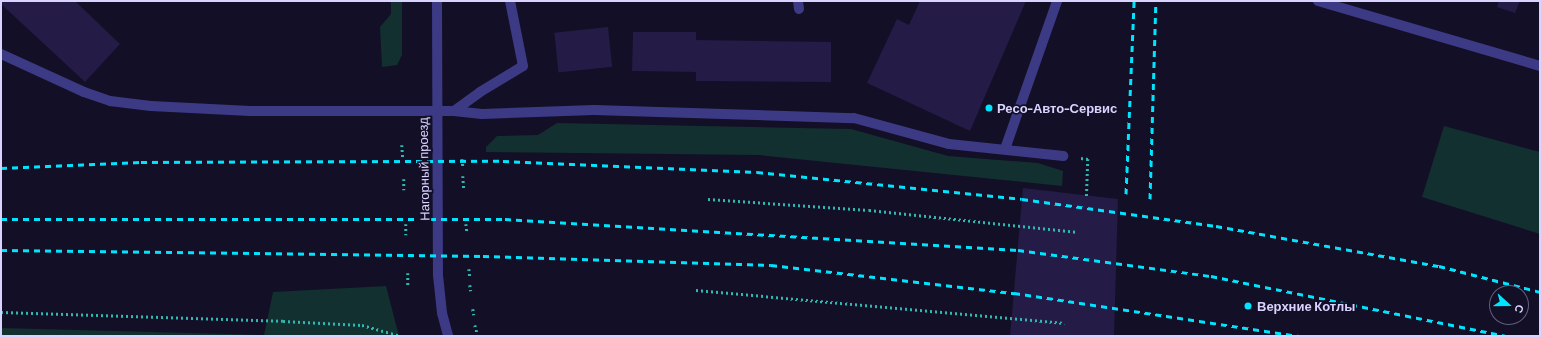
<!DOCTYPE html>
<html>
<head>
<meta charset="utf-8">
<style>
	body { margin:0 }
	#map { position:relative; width:1541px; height:337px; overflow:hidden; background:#130f26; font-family:Barlow,sans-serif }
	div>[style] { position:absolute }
	.green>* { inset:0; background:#12302f }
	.building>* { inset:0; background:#241b47; transform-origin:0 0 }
	.path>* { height:2.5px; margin-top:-1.25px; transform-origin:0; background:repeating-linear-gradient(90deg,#2fb8b0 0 2px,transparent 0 5px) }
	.service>* { height:10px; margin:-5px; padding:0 5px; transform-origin:5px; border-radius:5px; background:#3d3a85 }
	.tertiary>* { height:10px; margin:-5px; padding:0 5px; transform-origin:5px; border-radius:5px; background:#3d3a85 }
	.rail>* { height:3px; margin-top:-1.5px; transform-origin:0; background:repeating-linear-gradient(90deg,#00e5ff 0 6px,transparent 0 11px) }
	.dots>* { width:11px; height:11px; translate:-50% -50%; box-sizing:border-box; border:2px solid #130f26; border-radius:50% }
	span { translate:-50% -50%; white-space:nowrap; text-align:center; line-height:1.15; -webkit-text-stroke:3.5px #130f26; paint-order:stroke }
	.poi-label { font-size:13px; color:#d9d4ff; font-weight:700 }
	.left { translate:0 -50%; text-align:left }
	.street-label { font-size:13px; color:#d9d4ff }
	.frame { position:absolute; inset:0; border:2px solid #d9d4ff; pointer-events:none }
	.north { position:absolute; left:1489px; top:285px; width:40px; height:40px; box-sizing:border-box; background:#130f26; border:1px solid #625e7d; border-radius:50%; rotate:111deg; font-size:11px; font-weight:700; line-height:16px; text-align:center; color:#d9d4ff }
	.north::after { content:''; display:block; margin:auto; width:14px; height:18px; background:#00e5ff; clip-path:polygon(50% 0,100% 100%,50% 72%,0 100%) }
</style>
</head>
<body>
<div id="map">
	<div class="green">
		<i style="clip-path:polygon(391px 1px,402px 1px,402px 55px,397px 65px,382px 67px,380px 27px,391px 14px)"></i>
		<i style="clip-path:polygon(557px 123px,851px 129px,948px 156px,1038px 163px,1063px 171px,1062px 186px,758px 155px,486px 152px,486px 147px,497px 136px,538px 135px)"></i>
		<i style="clip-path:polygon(1444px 126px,1540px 152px,1540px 234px,1422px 197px)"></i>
		<i style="clip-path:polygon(386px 286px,399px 336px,1px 336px,1px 328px,264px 335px,273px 292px)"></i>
	</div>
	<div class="building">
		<i style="clip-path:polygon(1px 1px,75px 1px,120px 44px,85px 82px,1px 4px)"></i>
		<i style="clip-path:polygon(920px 1px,1026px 1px,970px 131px,867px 83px,897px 19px,909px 25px)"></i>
		<i style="clip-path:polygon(1499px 1px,1520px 1px,1515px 13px,1497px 7px)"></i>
		<i style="left:608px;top:27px;width:40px;height:54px;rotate:84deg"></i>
		<i style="clip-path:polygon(633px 32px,696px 32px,696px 40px,831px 42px,831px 82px,696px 81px,696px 72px,632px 71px)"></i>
		<i style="clip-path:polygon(1023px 188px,1118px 199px,1114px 336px,1010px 336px)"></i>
	</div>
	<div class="path">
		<i style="left:402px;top:145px;width:14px;rotate:86deg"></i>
		<i style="left:1081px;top:158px;width:7px;rotate:8deg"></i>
		<i style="left:1088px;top:159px;width:37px;rotate:92deg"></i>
		<i style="left:462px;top:159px;width:7px;rotate:82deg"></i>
		<i style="left:463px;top:176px;width:13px;rotate:86deg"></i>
		<i style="left:404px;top:179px;width:11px;rotate:90deg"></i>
		<i style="left:708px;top:199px;width:161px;rotate:3.9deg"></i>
		<i style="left:869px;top:210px;width:210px;rotate:6deg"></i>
		<i style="left:406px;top:224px;width:11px;rotate:90deg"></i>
		<i style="left:466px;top:224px;width:7px;rotate:82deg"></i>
		<i style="left:469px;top:269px;width:8px;rotate:83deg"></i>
		<i style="left:408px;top:273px;width:14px;rotate:90deg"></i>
		<i style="left:470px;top:285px;width:6px;rotate:81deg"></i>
		<i style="left:696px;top:290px;width:370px;rotate:5.1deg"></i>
		<i style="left:473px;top:309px;width:6px;rotate:81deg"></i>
		<i style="left:1px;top:312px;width:282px;rotate:1.8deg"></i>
		<i style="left:283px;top:321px;width:79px;rotate:2.9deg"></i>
		<i style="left:362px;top:325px;width:41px;rotate:15.8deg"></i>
		<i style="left:475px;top:325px;width:11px;rotate:75deg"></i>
	</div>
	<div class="service">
		<i style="left:798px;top:1px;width:8px;rotate:83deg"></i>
		<i style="left:1318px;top:1px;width:231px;rotate:16.3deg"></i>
		<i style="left:1px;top:54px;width:91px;rotate:24.6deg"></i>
		<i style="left:84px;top:92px;width:28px;rotate:19deg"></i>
		<i style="left:110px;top:101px;width:41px;rotate:7deg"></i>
		<i style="left:151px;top:106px;width:99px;rotate:2.9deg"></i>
		<i style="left:250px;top:111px;width:204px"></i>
		<i style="left:454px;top:111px;width:28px;rotate:6deg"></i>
		<i style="left:482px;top:114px;width:112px;rotate:-2deg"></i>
		<i style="left:594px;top:110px;width:260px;rotate:1.8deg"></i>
		<i style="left:854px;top:118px;width:98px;rotate:15.3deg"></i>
		<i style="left:949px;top:144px;width:115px;rotate:6deg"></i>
		<i style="left:454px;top:111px;width:32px;rotate:-36deg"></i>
		<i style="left:480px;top:92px;width:50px;rotate:-31.2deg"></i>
		<i style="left:523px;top:66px;width:66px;rotate:-101.3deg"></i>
		<i style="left:1005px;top:149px;width:157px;rotate:-70.6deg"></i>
	</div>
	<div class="tertiary">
		<i style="left:437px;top:1px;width:274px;rotate:89.8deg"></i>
		<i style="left:438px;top:275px;width:38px;rotate:84deg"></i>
		<i style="left:442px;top:313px;width:24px;rotate:75deg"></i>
	</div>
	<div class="rail">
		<i style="left:1px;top:168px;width:140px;rotate:-2.5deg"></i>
		<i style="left:141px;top:162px;width:362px;rotate:-0.2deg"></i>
		<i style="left:503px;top:161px;width:254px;rotate:2.5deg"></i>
		<i style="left:757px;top:172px;width:266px;rotate:5.8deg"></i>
		<i style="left:1022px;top:199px;width:196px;rotate:7.9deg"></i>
		<i style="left:1216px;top:226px;width:227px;rotate:10.2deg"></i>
		<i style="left:1439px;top:266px;width:104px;rotate:14.4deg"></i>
		<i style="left:1126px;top:194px;width:193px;rotate:-87.6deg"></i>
		<i style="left:1150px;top:199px;width:198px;rotate:-88.3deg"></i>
		<i style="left:1px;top:219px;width:504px"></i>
		<i style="left:505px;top:219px;width:514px;rotate:3.46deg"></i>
		<i style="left:1018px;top:250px;width:195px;rotate:7.7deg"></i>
		<i style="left:1211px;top:276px;width:300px;rotate:11.5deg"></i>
		<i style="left:1px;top:250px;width:482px;rotate:0.7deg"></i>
		<i style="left:483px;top:256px;width:288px;rotate:1.8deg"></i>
		<i style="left:771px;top:265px;width:245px;rotate:6.6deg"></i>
		<i style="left:1014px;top:293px;width:288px;rotate:8.6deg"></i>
	</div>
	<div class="dots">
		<i style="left:989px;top:108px;background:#00e5ff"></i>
		<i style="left:1248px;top:306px;background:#00e5ff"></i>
	</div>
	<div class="poi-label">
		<span class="left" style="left:997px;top:108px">Ресо-Авто-Сервис</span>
		<span class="left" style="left:1257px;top:306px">Верхние Котлы</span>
	</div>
	<div class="street-label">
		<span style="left:424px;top:169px;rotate:-91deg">Нагорный проезд</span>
	</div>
	<div class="frame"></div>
	<div class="north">С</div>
</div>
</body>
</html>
